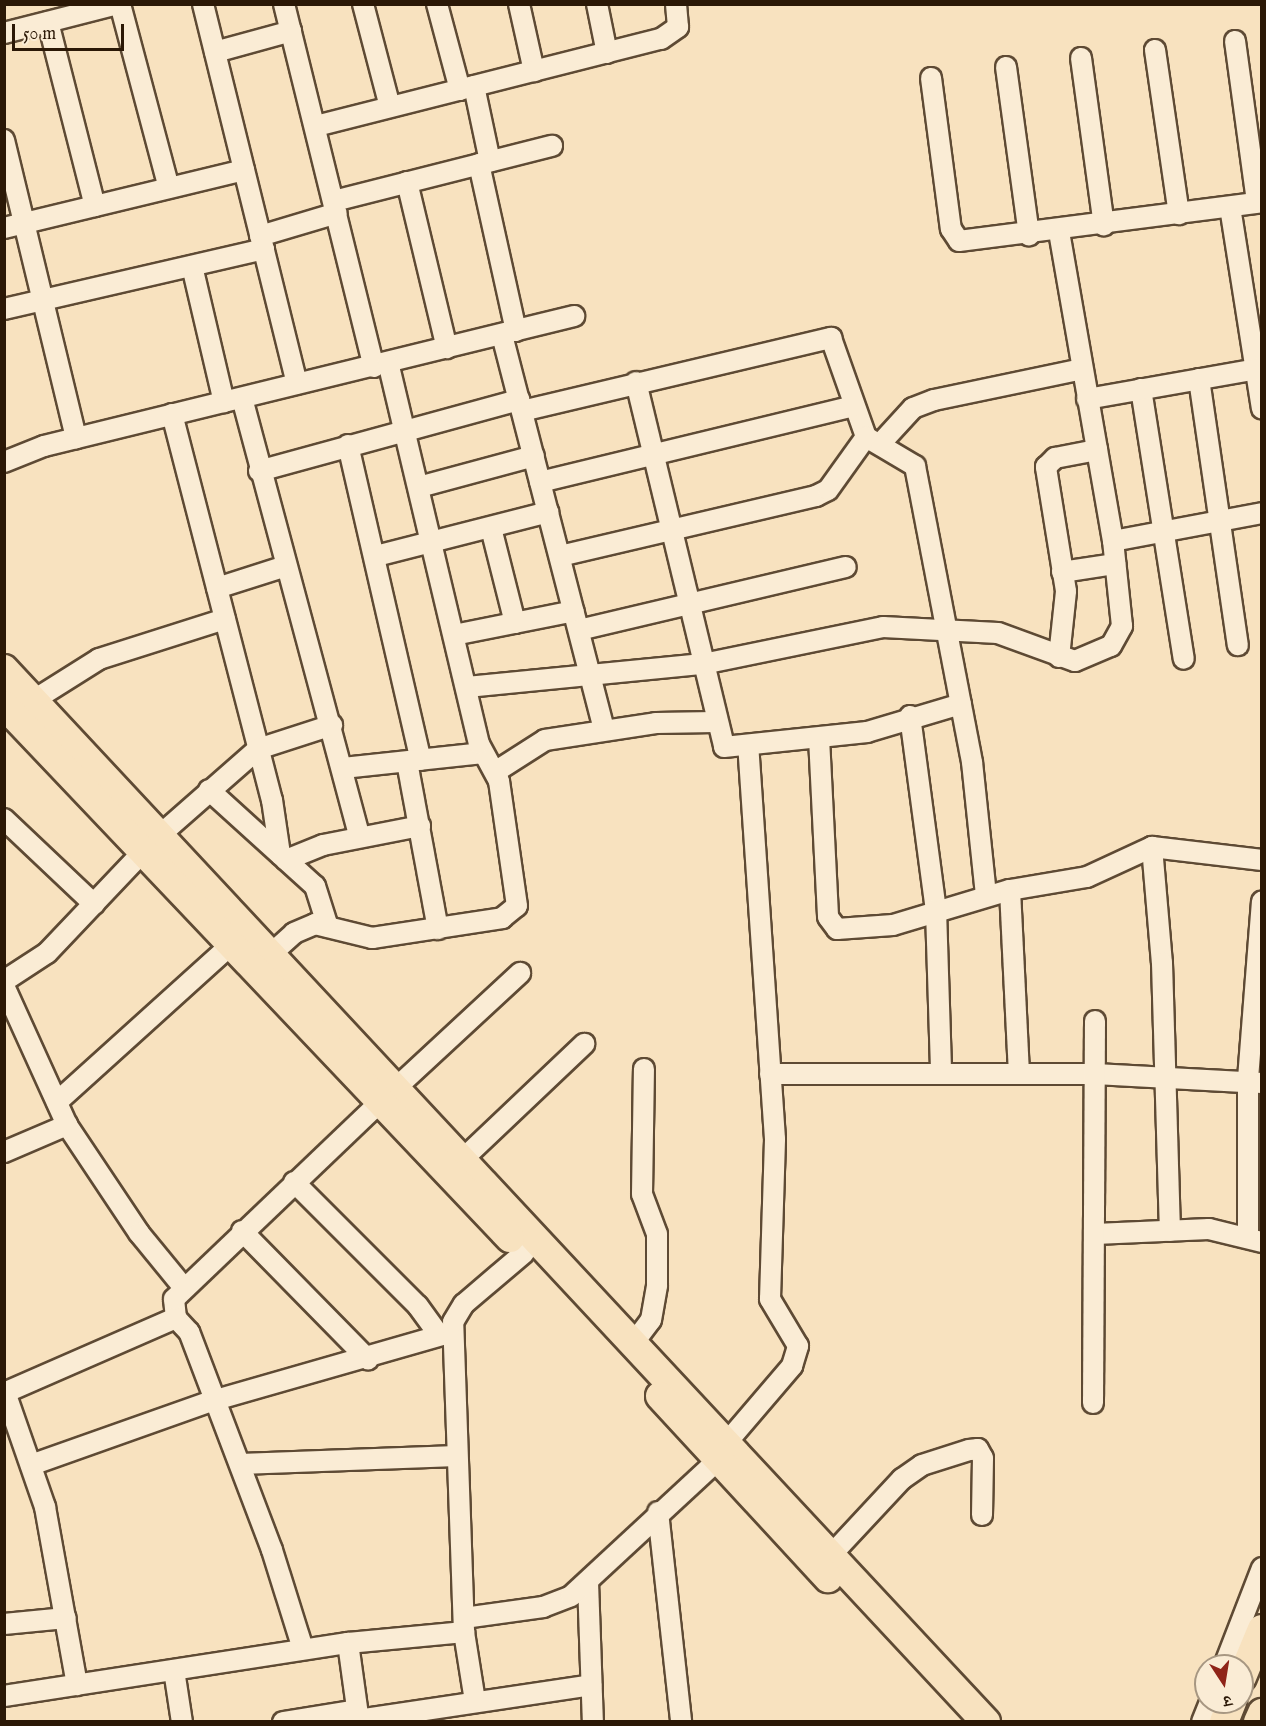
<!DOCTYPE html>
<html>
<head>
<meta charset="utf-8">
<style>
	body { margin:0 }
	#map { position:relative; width:1266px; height:1726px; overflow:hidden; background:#f8e2bf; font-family:"IM FELL English","Noto Serif Devanagari",serif }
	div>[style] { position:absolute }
	.roads { filter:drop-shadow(2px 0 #5e4a34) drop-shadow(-2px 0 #5e4a34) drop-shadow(0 2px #5e4a34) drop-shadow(0 -2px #5e4a34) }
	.minor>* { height:20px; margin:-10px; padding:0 10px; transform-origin:10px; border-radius:10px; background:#faecd5 }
	.highway>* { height:28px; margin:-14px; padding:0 14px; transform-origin:14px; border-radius:14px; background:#f8e2bf }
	span { translate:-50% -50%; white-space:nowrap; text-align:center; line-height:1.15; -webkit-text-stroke:4.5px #faecd5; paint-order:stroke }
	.frame { position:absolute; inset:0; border:6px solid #2b1806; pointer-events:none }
	.north { position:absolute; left:1194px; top:1654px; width:60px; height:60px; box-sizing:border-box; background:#faecd5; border:2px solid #a79782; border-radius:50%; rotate:168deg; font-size:16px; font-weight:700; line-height:24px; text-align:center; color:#2b1806 }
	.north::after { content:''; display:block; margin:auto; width:21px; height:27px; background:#8f2418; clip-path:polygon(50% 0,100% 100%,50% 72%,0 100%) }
	.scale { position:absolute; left:12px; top:24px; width:112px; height:27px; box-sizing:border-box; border:3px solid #2b1806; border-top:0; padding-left:8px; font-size:18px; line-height:21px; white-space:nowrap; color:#2b1806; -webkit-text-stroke:4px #faecd5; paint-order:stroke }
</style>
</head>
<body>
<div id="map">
	<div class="roads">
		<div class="minor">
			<i style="left:120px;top:4px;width:190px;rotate:75.1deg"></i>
			<i style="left:203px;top:4px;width:391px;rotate:76.1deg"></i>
			<i style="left:284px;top:4px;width:374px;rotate:76.1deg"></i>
			<i style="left:363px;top:4px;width:106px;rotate:75.3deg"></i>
			<i style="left:437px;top:4px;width:89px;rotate:75deg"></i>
			<i style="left:519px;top:4px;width:69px;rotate:77.4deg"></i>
			<i style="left:597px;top:4px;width:50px;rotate:78.5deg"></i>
			<i style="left:48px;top:22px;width:190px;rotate:75.7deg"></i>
			<i style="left:4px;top:33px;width:118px;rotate:-14.3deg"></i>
			<i style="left:1235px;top:41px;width:162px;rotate:82.2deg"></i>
			<i style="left:1155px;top:50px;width:166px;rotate:81.7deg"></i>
			<i style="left:215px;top:52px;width:79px;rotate:-15.4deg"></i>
			<i style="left:1081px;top:58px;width:169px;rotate:82.2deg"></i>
			<i style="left:1006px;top:67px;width:170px;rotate:82.2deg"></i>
			<i style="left:931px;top:78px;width:152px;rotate:82.5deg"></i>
			<i style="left:951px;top:229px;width:14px;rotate:56deg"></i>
			<i style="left:959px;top:241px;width:305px;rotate:-7.3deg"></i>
			<i style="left:474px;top:86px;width:77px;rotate:78deg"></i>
			<i style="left:316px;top:126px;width:356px;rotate:-14.2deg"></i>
			<i style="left:661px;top:39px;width:21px;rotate:-35deg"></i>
			<i style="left:678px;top:27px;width:23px;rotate:-95deg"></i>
			<i style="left:4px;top:140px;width:307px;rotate:76.4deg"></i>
			<i style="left:479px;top:164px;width:171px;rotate:77.5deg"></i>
			<i style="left:407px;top:182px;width:171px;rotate:76.5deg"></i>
			<i style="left:334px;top:201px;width:225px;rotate:-14.2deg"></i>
			<i style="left:1230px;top:207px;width:204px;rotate:81deg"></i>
			<i style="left:4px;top:228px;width:247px;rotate:-13.6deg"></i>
			<i style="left:260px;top:236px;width:80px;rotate:-16.6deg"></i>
			<i style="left:192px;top:266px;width:140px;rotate:76.8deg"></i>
			<i style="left:4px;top:309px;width:267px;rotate:-13deg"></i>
			<i style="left:502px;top:335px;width:407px;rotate:75.5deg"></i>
			<i style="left:1199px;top:379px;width:269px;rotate:81.7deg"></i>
			<i style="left:636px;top:382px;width:375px;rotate:76.4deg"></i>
			<i style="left:724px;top:747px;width:144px;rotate:-6deg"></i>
			<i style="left:867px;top:732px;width:98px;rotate:-16.6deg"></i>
			<i style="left:1141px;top:389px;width:273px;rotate:81deg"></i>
			<i style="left:242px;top:398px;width:453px;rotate:75deg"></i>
			<i style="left:1087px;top:399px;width:178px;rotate:-10deg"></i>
			<i style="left:522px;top:411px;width:318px;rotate:-13.3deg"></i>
			<i style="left:831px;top:338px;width:105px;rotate:70.5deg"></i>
			<i style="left:866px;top:437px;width:57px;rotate:30.6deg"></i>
			<i style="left:915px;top:466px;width:301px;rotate:79.1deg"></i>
			<i style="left:972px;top:762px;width:135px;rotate:84deg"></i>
			<i style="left:172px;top:414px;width:399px;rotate:75.5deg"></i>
			<i style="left:272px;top:800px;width:55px;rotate:81.6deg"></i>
			<i style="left:880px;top:444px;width:49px;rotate:-47.5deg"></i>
			<i style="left:913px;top:408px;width:22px;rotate:-21deg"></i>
			<i style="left:934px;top:400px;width:151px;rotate:-11.8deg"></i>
			<i style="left:348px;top:445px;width:323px;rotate:77deg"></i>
			<i style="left:4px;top:462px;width:43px;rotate:-21.8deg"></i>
			<i style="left:44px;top:446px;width:546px;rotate:-13.78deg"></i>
			<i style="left:259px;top:471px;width:270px;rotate:-15.3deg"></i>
			<i style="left:540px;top:482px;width:323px;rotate:-13.6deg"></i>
			<i style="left:419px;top:487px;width:119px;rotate:-15.1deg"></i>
			<i style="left:491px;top:528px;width:98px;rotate:75.8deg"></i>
			<i style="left:1113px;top:541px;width:152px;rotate:-10.6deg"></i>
			<i style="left:376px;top:556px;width:178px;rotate:-14.3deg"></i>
			<i style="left:560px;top:556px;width:263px;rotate:-13.2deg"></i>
			<i style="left:816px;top:496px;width:13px;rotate:-27deg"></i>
			<i style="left:828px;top:490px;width:65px;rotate:-54.4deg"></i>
			<i style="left:1062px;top:572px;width:54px;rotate:-8.6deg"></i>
			<i style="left:217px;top:588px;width:72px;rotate:-17.7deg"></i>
			<i style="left:579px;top:630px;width:274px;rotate:-13.3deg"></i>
			<i style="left:454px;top:635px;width:122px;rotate:-11.3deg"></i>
			<i style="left:1059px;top:657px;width:66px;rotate:-83.9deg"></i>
			<i style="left:1066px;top:591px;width:126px;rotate:-99.2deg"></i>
			<i style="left:1046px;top:467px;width:13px;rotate:-45deg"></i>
			<i style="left:1055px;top:458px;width:43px;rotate:-10.8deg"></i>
			<i style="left:467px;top:687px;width:237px;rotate:-5.6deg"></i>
			<i style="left:703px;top:664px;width:184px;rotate:-11.6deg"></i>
			<i style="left:883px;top:627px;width:115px;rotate:3deg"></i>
			<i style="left:998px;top:633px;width:82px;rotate:20deg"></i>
			<i style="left:1075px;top:661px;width:39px;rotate:-23deg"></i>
			<i style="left:1111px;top:646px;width:23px;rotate:-61deg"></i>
			<i style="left:1122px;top:626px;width:85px;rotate:-96deg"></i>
			<i style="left:1113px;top:541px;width:314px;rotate:-99.9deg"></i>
			<i style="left:34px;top:700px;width:77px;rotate:-32.2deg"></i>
			<i style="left:99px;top:659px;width:132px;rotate:-17.6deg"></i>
			<i style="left:910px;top:716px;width:196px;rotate:82.4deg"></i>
			<i style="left:936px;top:910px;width:163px;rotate:88.2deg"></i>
			<i style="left:819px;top:738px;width:179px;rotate:87.1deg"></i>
			<i style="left:828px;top:917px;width:15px;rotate:53deg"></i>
			<i style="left:837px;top:929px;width:56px;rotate:-4.1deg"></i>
			<i style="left:893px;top:925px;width:122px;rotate:-16.7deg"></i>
			<i style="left:1010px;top:890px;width:78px;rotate:-9.6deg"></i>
			<i style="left:1087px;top:877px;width:72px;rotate:-24.8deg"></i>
			<i style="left:1152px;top:847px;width:111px;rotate:6.7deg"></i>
			<i style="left:407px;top:762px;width:170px;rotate:79.5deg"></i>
			<i style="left:343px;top:768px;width:141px;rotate:-6.1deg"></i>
			<i style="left:495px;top:772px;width:59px;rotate:-32.6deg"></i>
			<i style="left:545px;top:740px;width:112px;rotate:-8.7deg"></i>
			<i style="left:656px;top:723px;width:59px;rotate:-1deg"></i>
			<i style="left:209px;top:790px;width:143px;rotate:42.2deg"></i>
			<i style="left:315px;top:886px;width:43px;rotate:72.4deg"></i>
			<i style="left:4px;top:819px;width:124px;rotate:43.4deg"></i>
			<i style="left:160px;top:835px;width:130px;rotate:-41.3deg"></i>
			<i style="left:258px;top:749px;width:78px;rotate:-18deg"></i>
			<i style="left:1152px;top:847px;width:116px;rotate:85.1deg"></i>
			<i style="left:1162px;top:963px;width:268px;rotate:88.3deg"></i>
			<i style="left:286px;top:860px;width:40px;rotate:-22deg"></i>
			<i style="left:323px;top:845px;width:99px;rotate:-11.1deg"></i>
			<i style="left:1010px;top:890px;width:184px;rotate:87.2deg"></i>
			<i style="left:271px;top:954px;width:31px;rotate:-42deg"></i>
			<i style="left:294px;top:933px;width:23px;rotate:-23deg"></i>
			<i style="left:315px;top:924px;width:59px;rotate:13.8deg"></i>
			<i style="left:372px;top:938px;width:132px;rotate:-8.7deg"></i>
			<i style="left:502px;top:918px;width:19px;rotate:-39deg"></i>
			<i style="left:517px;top:906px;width:126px;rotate:-98.2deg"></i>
			<i style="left:499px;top:781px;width:42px;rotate:-118.4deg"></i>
			<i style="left:479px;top:744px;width:392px;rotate:-103.4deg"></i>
			<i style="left:4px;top:981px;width:51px;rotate:-33.1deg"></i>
			<i style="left:47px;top:953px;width:139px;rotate:-46.5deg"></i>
			<i style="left:4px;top:986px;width:153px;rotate:65.6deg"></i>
			<i style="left:67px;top:1125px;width:130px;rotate:56.3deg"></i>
			<i style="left:139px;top:1233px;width:71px;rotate:50.7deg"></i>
			<i style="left:770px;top:1074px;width:325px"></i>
			<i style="left:1095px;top:1074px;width:167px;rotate:3.1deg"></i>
			<i style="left:397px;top:1087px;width:168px;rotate:-42.8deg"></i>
			<i style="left:57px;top:1102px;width:234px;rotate:-42.1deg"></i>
			<i style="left:4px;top:1152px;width:69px;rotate:-23.2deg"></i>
			<i style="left:464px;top:1158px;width:166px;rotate:-43.5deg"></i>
			<i style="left:294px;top:1182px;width:175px;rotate:45deg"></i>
			<i style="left:418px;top:1306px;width:36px;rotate:54deg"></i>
			<i style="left:242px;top:1231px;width:180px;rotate:45.5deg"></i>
			<i style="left:1095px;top:1234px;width:114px;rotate:-2.5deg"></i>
			<i style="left:1209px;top:1229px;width:55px;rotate:13.8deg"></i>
			<i style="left:1248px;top:1236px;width:157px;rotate:-90deg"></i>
			<i style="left:1248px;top:1079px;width:178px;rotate:-85.5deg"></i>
			<i style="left:635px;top:1341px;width:26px;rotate:-53deg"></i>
			<i style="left:651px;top:1320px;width:36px;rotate:-80deg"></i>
			<i style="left:657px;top:1285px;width:51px;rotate:-90deg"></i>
			<i style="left:657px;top:1234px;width:43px;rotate:-110.6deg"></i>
			<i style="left:642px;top:1194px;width:125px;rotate:-89.1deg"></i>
			<i style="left:5px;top:1392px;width:122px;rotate:70.8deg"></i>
			<i style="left:45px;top:1507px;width:181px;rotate:79.8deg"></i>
			<i style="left:4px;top:1393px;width:188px;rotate:-23.6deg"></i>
			<i style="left:1093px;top:1403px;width:382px;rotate:-89.7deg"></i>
			<i style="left:728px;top:1441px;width:99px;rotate:-49.5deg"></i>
			<i style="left:792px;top:1366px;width:21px;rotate:-73deg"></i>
			<i style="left:798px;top:1346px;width:55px;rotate:-120.8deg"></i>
			<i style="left:770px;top:1299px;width:160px;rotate:-88.2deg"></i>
			<i style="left:775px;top:1139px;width:394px;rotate:-93.9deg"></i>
			<i style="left:240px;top:1464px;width:217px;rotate:-2.1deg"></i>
			<i style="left:31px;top:1465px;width:192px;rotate:-19.5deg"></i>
			<i style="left:212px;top:1401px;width:250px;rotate:-16deg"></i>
			<i style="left:658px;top:1512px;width:211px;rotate:83.7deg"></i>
			<i style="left:832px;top:1554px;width:103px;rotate:-47deg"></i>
			<i style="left:902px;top:1479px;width:24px;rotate:-35deg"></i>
			<i style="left:922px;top:1465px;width:49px;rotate:-17.7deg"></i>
			<i style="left:969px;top:1450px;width:9px;rotate:-6deg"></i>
			<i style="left:978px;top:1449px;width:10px;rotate:61deg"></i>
			<i style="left:983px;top:1458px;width:57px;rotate:91deg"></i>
			<i style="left:588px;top:1582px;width:140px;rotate:88deg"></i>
			<i style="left:464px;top:1618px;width:80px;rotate:-7.9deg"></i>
			<i style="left:543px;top:1607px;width:30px;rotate:-21deg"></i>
			<i style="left:571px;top:1596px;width:200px;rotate:-42.8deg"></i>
			<i style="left:4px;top:1624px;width:62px;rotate:-5.5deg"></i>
			<i style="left:348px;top:1643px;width:80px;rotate:82.1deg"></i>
			<i style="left:303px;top:1649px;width:104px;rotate:-107.4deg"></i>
			<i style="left:272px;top:1550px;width:233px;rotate:-110.8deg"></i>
			<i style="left:189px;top:1332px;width:19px;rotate:-133deg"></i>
			<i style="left:176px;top:1318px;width:19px;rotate:-96deg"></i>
			<i style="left:174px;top:1299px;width:288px;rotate:-43.7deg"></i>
			<i style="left:1224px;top:1666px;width:105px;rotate:-68.8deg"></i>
			<i style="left:174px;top:1670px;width:53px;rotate:81.3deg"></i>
			<i style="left:4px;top:1696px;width:348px;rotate:-8.8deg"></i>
			<i style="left:348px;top:1643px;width:117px;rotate:-5.4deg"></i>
			<i style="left:475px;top:1701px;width:70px;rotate:-99.1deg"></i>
			<i style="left:464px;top:1632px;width:310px;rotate:-92deg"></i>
			<i style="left:453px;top:1322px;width:21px;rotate:-59deg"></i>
			<i style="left:464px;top:1304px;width:79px;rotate:-40.4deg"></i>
			<i style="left:358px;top:1720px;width:236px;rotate:-8.5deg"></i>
			<i style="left:283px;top:1722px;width:75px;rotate:-9.2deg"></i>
			<i style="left:1202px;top:1722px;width:22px;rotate:-68deg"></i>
		</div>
		<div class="highway">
			<i style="left:4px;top:669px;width:1440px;rotate:47deg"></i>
			<i style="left:4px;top:705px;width:735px;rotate:46.49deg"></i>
			<i style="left:660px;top:1396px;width:248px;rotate:47.3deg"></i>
			<i style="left:1242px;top:1677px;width:52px;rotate:-67.4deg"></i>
			<i style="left:1224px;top:1722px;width:22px;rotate:-68deg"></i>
			<i style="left:1258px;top:1722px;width:10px;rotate:-66deg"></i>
		</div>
	</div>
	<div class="frame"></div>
	<div class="north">उ</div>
	<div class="scale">50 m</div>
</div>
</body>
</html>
